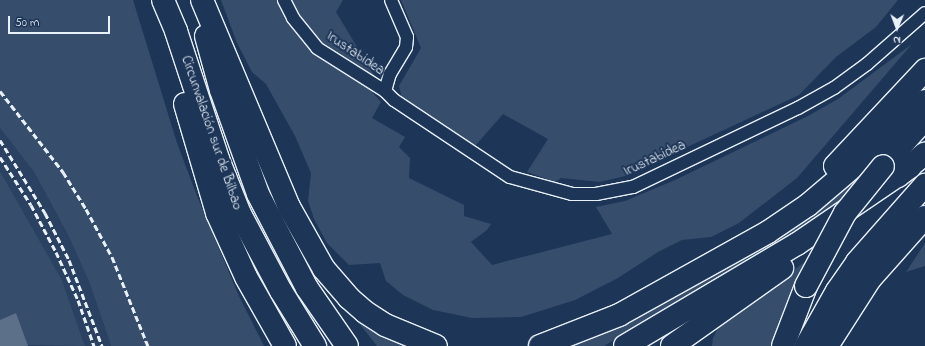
<!DOCTYPE html>
<html>
<head>
<meta charset="utf-8">
<style>
	body { margin:0 }
	#map { position:relative; width:925px; height:346px; overflow:hidden; background:#1d3557; font-family:"Indie Flower",sans-serif }
	div>[style] { position:absolute }
	.built>* { inset:0; background:#2a4162 }
	.green>* { inset:0; background:#374d6c }
	.water>* { inset:0; background:#5d7089 }
	.roads { filter:drop-shadow(1px 0 #e8f1f8) drop-shadow(-1px 0 #e8f1f8) drop-shadow(0 1px #e8f1f8) drop-shadow(0 -1px #e8f1f8) }
	.minor>* { height:12px; margin:-6px; padding:0 6px; transform-origin:6px; border-radius:6px; background:#1d3557 }
	.motorway>* { height:22px; margin:-11px; padding:0 11px; transform-origin:11px; border-radius:11px; background:#1d3557 }
	.rail>* { height:3px; margin-top:-1.5px; transform-origin:0; background:repeating-linear-gradient(90deg,#e8f1f8 0 6px,transparent 0 9px) }
	.bridges { filter:drop-shadow(1px 0 #e8f1f8) drop-shadow(-1px 0 #e8f1f8) drop-shadow(0 1px #e8f1f8) drop-shadow(0 -1px #e8f1f8) }
	.motorway-bridge>* { height:22px; margin:-11px; padding:0 11px; transform-origin:11px; border-radius:11px; background:#1d3557 }
	span { translate:-50% -50%; white-space:nowrap; text-align:center; line-height:1.15; -webkit-text-stroke:4px #1d3557; paint-order:stroke }
	.street-label { font-size:14px; color:#e8f1f8 }
	.north { position:absolute; left:877px; top:8px; width:40px; height:40px; -webkit-text-stroke:3px #1d3557; paint-order:stroke; rotate:181deg; font-size:11px; font-weight:700; line-height:16px; text-align:center; color:#e8f1f8 }
	.north::after { content:''; display:block; margin:auto; width:14px; height:18px; background:#e8f1f8; clip-path:polygon(50% 0,100% 100%,50% 72%,0 100%) }
	.scale { position:absolute; left:8px; top:16px; width:102px; height:18px; box-sizing:border-box; border:2px solid #e8f1f8; border-top:0; padding-left:5px; font-size:12px; line-height:14px; white-space:nowrap; color:#e8f1f8; -webkit-text-stroke:3px #1d3557; paint-order:stroke }
</style>
</head>
<body>
<div id="map">
	<div class="built">
		<i style="clip-path:polygon(0 128px,34px 172px,68px 235px,90px 284px,111px 346px,85px 346px,62px 280px,0 171px)"></i>
	</div>
	<div class="green">
		<i style="clip-path:polygon(0 0,133px 0,177px 143px,197px 196px,238px 294px,264px 346px,111px 346px,90px 284px,68px 235px,34px 172px,0 128px)"></i>
		<i style="clip-path:polygon(221px 0,343px 0,336px 12px,377px 80px,372px 92px,381px 102px,372px 118px,405px 137px,399px 147px,410px 158px,409px 178px,464px 205px,464px 216px,491px 224px,487px 230px,471px 242px,492px 265px,612px 234px,596px 207px,625px 201px,675px 180px,808px 116px,838px 99px,912px 44px,797px 178px,739px 223px,711px 237px,682px 240px,658px 252px,618px 278px,575px 300px,521px 317px,472px 318px,433px 310px,403px 295px,386px 281px,380px 263px,349px 265px,327px 243px,314px 219px,308px 201px,311px 173px,295px 136px,266px 84px,252px 72px,237px 43px)"></i>
		<i style="clip-path:polygon(401px 0,898px 0,876px 27px,836px 57px,799px 95px,625px 176px,600px 182px,561px 178px,555px 182px,527px 172px,548px 139px,503px 114px,475px 146px,402px 98px,399px 86px,421px 48px)"></i>
		<i style="clip-path:polygon(884px 154px,851px 198px,604px 346px,570px 346px,591px 339px,672px 299px,748px 253px)"></i>
		<i style="clip-path:polygon(0 171px,62px 280px,85px 346px,0 345px)"></i>
		<i style="clip-path:polygon(925px 243px,925px 266px,906px 272px)"></i>
		<i style="clip-path:polygon(806px 261px,771px 346px,712px 346px,713px 338px,719px 326px,738px 310px)"></i>
		<i style="clip-path:polygon(344px 304px,411px 346px,377px 346px)"></i>
	</div>
	<div class="water">
		<i style="clip-path:polygon(16px 313px,28px 346px,0 346px,0 320px)"></i>
	</div>
	<div class="roads">
		<div class="minor">
			<i style="left:284px;top:0;width:20px;rotate:63deg"></i>
			<i style="left:293px;top:18px;width:38px;rotate:51deg"></i>
			<i style="left:317px;top:48px;width:80px;rotate:32.3deg"></i>
			<i style="left:385px;top:91px;width:13px;rotate:45deg"></i>
			<i style="left:394px;top:100px;width:139px;rotate:33.6deg"></i>
			<i style="left:510px;top:177px;width:64px;rotate:15.3deg"></i>
			<i style="left:572px;top:194px;width:24px"></i>
			<i style="left:596px;top:194px;width:38px;rotate:-11deg"></i>
			<i style="left:633px;top:187px;width:183px;rotate:-25.6deg"></i>
			<i style="left:798px;top:108px;width:41px;rotate:-29.1deg"></i>
			<i style="left:834px;top:88px;width:41px;rotate:-36deg"></i>
			<i style="left:867px;top:64px;width:77px;rotate:-41.3deg"></i>
			<i style="left:385px;top:91px;width:18px;rotate:-74deg"></i>
			<i style="left:390px;top:74px;width:31px;rotate:-59deg"></i>
			<i style="left:406px;top:47px;width:10px;rotate:-84deg"></i>
			<i style="left:407px;top:37px;width:40px;rotate:-113.4deg"></i>
		</div>
		<div class="motorway">
			<i style="left:163px;top:0;width:34px;rotate:67deg"></i>
			<i style="left:176px;top:31px;width:135px;rotate:71.8deg"></i>
			<i style="left:218px;top:159px;width:59px;rotate:68.2deg"></i>
			<i style="left:240px;top:214px;width:87px;rotate:62deg"></i>
			<i style="left:281px;top:291px;width:65px;rotate:58.3deg"></i>
			<i style="left:202px;top:0;width:225px;rotate:67.2deg"></i>
			<i style="left:289px;top:207px;width:71px;rotate:60.6deg"></i>
			<i style="left:324px;top:269px;width:38px;rotate:49deg"></i>
			<i style="left:349px;top:298px;width:21px;rotate:41deg"></i>
			<i style="left:365px;top:312px;width:24px;rotate:33deg"></i>
			<i style="left:385px;top:325px;width:55px;rotate:22.4deg"></i>
			<i style="left:206px;top:36px;width:56px;rotate:74.5deg"></i>
			<i style="left:221px;top:90px;width:110px;rotate:70.4deg"></i>
			<i style="left:258px;top:194px;width:106px;rotate:62.5deg"></i>
			<i style="left:307px;top:288px;width:70px;rotate:55.4deg"></i>
			<i style="left:185px;top:104px;width:114px;rotate:73.6deg"></i>
			<i style="left:217px;top:213px;width:70px;rotate:65.6deg"></i>
			<i style="left:246px;top:277px;width:79px;rotate:60.5deg"></i>
			<i style="left:835px;top:166px;width:132px;rotate:-46.8deg"></i>
			<i style="left:883px;top:166px;width:62px;rotate:-48.3deg"></i>
			<i style="left:898px;top:176px;width:35px;rotate:-40deg"></i>
			<i style="left:540px;top:346px;width:85px;rotate:-21.4deg"></i>
			<i style="left:619px;top:315px;width:171px;rotate:-29.1deg"></i>
			<i style="left:768px;top:232px;width:48px;rotate:-34deg"></i>
			<i style="left:808px;top:205px;width:77px;rotate:-40.3deg"></i>
			<i style="left:867px;top:155px;width:79px;rotate:-43deg"></i>
			<i style="left:625px;top:346px;width:200px;rotate:-30.7deg"></i>
			<i style="left:797px;top:244px;width:137px;rotate:-34.3deg"></i>
			<i style="left:672px;top:346px;width:135px;rotate:-35.3deg"></i>
			<i style="left:783px;top:346px;width:64px;rotate:-69deg"></i>
			<i style="left:806px;top:346px;width:63px;rotate:-60.6deg"></i>
			<i style="left:837px;top:291px;width:35px;rotate:-55deg"></i>
			<i style="left:857px;top:262px;width:103px;rotate:-48.6deg"></i>
			<i style="left:827px;top:346px;width:80px;rotate:-57.3deg"></i>
			<i style="left:870px;top:279px;width:83px;rotate:-48.4deg"></i>
		</div>
	</div>
	<div class="rail">
		<i style="left:0;top:91px;width:103px;rotate:52.1deg"></i>
		<i style="left:63px;top:172px;width:44px;rotate:58.1deg"></i>
		<i style="left:86px;top:209px;width:55px;rotate:61.6deg"></i>
		<i style="left:112px;top:257px;width:96px;rotate:68deg"></i>
		<i style="left:0;top:140px;width:86px;rotate:58.3deg"></i>
		<i style="left:45px;top:213px;width:53px;rotate:62.9deg"></i>
		<i style="left:69px;top:260px;width:92px;rotate:69deg"></i>
		<i style="left:0;top:157px;width:57px;rotate:57.1deg"></i>
		<i style="left:31px;top:205px;width:53px;rotate:62deg"></i>
		<i style="left:56px;top:252px;width:53px;rotate:65.4deg"></i>
		<i style="left:78px;top:300px;width:49px;rotate:70.8deg"></i>
	</div>
	<div class="bridges">
		<div class="motorway-bridge">
			<i style="left:806px;top:286px;width:83px;rotate:-61.9deg"></i>
			<i style="left:845px;top:213px;width:60px;rotate:-51deg"></i>
		</div>
	</div>
	<div class="street-label">
		<span style="left:355px;top:54px;rotate:34deg">Irustabidea</span>
		<span style="left:211px;top:133px;rotate:71deg">Circunvalación sur de Bilbao</span>
		<span style="left:655px;top:159px;rotate:-25deg">Irustabidea</span>
	</div>
	<div class="north">N</div>
	<div class="scale">50 m</div>
</div>
</body>
</html>
